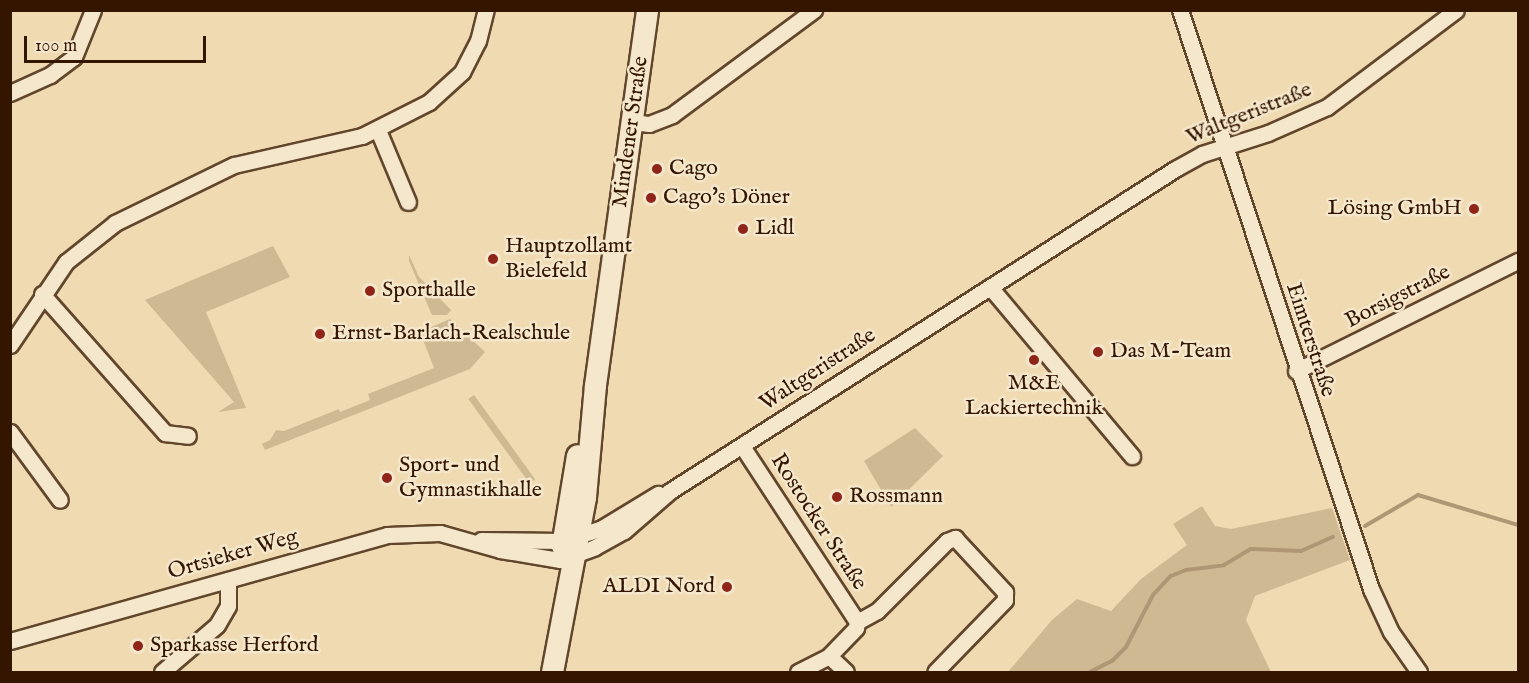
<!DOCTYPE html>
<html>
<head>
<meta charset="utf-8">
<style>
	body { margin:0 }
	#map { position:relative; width:1529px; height:683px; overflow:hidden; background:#efdab1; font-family:"IM FELL English",serif }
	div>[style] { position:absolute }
	.green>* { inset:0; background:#cfb993; transform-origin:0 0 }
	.stream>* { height:4px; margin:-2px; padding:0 2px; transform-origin:2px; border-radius:2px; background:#af9775 }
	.roads { filter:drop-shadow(2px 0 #62462c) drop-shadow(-2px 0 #62462c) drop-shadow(0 2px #62462c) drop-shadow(0 -2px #62462c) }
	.street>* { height:15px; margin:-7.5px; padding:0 7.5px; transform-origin:7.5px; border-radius:7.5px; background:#f5e7cc }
	.secondary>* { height:21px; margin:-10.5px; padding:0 10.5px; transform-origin:10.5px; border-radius:10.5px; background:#f5e7cc }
	.dots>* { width:16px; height:16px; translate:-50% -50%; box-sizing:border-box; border:3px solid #f5e7cc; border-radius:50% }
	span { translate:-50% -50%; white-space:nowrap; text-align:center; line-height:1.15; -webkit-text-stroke:5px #f5e7cc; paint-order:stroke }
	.street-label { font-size:22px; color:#331500 }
	.poi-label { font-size:22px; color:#331500 }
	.left { translate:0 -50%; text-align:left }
	.right { translate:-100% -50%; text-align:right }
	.frame { position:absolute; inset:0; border:12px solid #331500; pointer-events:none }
	.scale { position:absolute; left:24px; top:36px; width:182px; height:27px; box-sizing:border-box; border:3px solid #331500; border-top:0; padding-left:8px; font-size:18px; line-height:21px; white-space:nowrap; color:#331500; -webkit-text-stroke:4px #f5e7cc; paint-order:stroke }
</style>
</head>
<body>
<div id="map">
	<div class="green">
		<i style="clip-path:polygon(273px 246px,290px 277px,206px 312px,246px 408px,218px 412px,234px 402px,145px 300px)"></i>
		<i style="clip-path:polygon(409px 255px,419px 277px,451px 310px,447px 315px,432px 315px,409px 261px)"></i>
		<i style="clip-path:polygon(450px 319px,485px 352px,470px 369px,265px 450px,262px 444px,270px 440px,276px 430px,284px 431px,339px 409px,340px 412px,370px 400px,368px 394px,434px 368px,420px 332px)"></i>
		<i style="left:474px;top:395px;width:104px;height:7px;rotate:54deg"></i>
		<i style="clip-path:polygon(915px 428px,943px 456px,891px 507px,864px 461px)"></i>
		<i style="clip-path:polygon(1202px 506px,1215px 526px,1231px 529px,1332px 508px,1350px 560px,1255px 596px,1246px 620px,1271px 672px,1008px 672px,1052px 620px,1077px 599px,1111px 611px,1141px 579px,1187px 545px,1173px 524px)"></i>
	</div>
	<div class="stream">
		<i style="left:1365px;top:526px;width:61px;rotate:-30.3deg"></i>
		<i style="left:1418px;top:495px;width:104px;rotate:16.7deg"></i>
		<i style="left:1090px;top:672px;width:25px;rotate:-27deg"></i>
		<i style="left:1112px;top:661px;width:20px;rotate:-45deg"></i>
		<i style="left:1126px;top:647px;width:59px;rotate:-62.6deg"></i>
		<i style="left:1153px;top:595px;width:26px;rotate:-47deg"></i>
		<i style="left:1171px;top:576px;width:16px;rotate:-22deg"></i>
		<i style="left:1186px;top:570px;width:38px;rotate:-7deg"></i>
		<i style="left:1224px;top:565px;width:31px;rotate:-31deg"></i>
		<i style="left:1251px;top:549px;width:50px;rotate:2.3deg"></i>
		<i style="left:1301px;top:551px;width:35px;rotate:-24deg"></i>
	</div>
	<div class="roads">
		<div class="street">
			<i style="left:1180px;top:10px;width:610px;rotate:71.74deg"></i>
			<i style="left:1371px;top:589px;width:47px;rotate:65.1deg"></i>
			<i style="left:1391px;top:632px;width:49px;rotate:55deg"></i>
			<i style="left:10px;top:93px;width:44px;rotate:-24.2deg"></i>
			<i style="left:50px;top:75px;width:30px;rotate:-37deg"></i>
			<i style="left:74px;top:57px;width:51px;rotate:-68deg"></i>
			<i style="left:634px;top:122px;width:15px;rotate:8deg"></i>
			<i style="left:649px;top:124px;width:25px;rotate:-21deg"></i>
			<i style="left:672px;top:115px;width:177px;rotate:-36.5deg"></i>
			<i style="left:378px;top:130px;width:78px;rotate:67.4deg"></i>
			<i style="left:990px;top:287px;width:221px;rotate:50deg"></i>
			<i style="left:42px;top:294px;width:186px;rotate:48.5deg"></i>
			<i style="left:165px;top:433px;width:23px;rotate:7deg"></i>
			<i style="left:10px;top:345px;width:100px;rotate:-56deg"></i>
			<i style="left:66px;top:262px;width:63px;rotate:-38.5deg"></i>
			<i style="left:115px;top:223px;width:132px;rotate:-26deg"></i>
			<i style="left:234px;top:165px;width:131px;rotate:-12.8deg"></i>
			<i style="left:362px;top:136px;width:75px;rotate:-26.9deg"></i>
			<i style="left:429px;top:102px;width:45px;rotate:-42.3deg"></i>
			<i style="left:462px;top:72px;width:35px;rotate:-63deg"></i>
			<i style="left:478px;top:41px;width:32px;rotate:-76deg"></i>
			<i style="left:1296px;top:371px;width:248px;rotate:-26.4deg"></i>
			<i style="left:10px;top:432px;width:84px;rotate:53.7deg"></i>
			<i style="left:742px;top:446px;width:210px;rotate:56.8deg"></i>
			<i style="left:857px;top:622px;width:6px;rotate:99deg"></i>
			<i style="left:856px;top:628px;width:39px;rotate:134deg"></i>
			<i style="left:829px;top:656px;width:23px;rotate:43deg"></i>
			<i style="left:481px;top:540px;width:82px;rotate:0.7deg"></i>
			<i style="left:563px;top:541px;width:41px;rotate:-18.4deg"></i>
			<i style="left:602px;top:528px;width:66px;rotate:-31.3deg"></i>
			<i style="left:857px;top:622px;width:23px;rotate:-29deg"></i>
			<i style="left:877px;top:611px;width:99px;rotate:-45deg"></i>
			<i style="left:947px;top:541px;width:9px;rotate:-21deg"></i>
			<i style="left:955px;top:538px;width:74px;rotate:47.2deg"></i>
			<i style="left:1005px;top:592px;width:8px;rotate:90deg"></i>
			<i style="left:1005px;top:600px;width:100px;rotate:134.2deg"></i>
			<i style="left:10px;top:641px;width:392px;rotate:-15.7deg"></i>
			<i style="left:387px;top:535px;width:53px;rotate:-2.2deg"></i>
			<i style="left:440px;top:533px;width:62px;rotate:15.8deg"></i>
			<i style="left:500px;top:550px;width:61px;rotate:9.5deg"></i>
			<i style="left:560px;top:560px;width:37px;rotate:-20deg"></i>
			<i style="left:595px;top:547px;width:33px;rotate:-29deg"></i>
			<i style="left:624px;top:531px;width:61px;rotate:-41deg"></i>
			<i style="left:670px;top:491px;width:599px;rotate:-32.52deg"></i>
			<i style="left:1175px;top:169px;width:31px;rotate:-29deg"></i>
			<i style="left:1202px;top:154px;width:69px;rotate:-17.7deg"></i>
			<i style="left:1268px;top:133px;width:64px;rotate:-23.8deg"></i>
			<i style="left:1327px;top:107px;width:161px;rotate:-36.9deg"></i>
			<i style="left:162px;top:672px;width:72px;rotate:-40.5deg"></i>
			<i style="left:217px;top:625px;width:22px;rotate:-60deg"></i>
			<i style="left:228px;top:606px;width:26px;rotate:-90deg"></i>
			<i style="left:798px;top:672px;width:35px;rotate:-27deg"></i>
		</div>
		<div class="secondary">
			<i style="left:562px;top:546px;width:92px;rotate:-80.6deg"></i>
			<i style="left:552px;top:672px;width:178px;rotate:-79.3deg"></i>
			<i style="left:585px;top:497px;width:112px;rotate:-84.9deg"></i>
			<i style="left:595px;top:385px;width:379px;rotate:-82.1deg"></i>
		</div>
	</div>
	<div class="dots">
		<i style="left:657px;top:169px;background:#8f2418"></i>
		<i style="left:651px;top:198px;background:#8f2418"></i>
		<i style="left:1474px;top:209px;background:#8f2418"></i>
		<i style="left:743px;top:229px;background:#8f2418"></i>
		<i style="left:493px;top:259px;background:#8f2418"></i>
		<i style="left:370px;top:291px;background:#8f2418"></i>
		<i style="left:320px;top:334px;background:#8f2418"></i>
		<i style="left:1098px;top:352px;background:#8f2418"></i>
		<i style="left:1034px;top:360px;background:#8f2418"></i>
		<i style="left:387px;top:478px;background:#8f2418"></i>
		<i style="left:837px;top:497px;background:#8f2418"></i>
		<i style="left:727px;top:587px;background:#8f2418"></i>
		<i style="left:138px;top:646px;background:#8f2418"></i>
	</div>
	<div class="street-label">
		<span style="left:1249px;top:114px;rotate:-22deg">Waltgeristraße</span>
		<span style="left:631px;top:132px;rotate:-82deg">Mindener Straße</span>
		<span style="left:1398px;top:297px;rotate:-27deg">Borsigstraße</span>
		<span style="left:1310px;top:340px;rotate:72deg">Eimterstraße</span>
		<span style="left:818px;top:370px;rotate:-33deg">Waltgeristraße</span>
		<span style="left:818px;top:522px;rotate:57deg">Rostocker Straße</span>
		<span style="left:233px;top:555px;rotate:-16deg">Ortsieker Weg</span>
	</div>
	<div class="poi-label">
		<span class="left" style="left:669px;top:169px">Cago</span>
		<span class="left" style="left:663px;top:198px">Cago's Döner</span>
		<span class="right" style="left:1462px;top:209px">Lösing GmbH</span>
		<span class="left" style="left:755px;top:229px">Lidl</span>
		<span class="left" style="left:505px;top:259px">Hauptzollamt<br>Bielefeld</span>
		<span class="left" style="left:382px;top:291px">Sporthalle</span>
		<span class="left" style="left:332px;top:334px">Ernst-Barlach-Realschule</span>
		<span class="left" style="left:1110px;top:352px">Das M-Team</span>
		<span style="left:1034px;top:396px">M&amp;E<br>Lackiertechnik</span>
		<span class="left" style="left:399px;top:478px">Sport- und<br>Gymnastikhalle</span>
		<span class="left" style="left:849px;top:497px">Rossmann</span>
		<span class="right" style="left:715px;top:587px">ALDI Nord</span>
		<span class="left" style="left:150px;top:646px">Sparkasse Herford</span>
	</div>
	<div class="frame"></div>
	<div class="scale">100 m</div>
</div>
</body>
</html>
